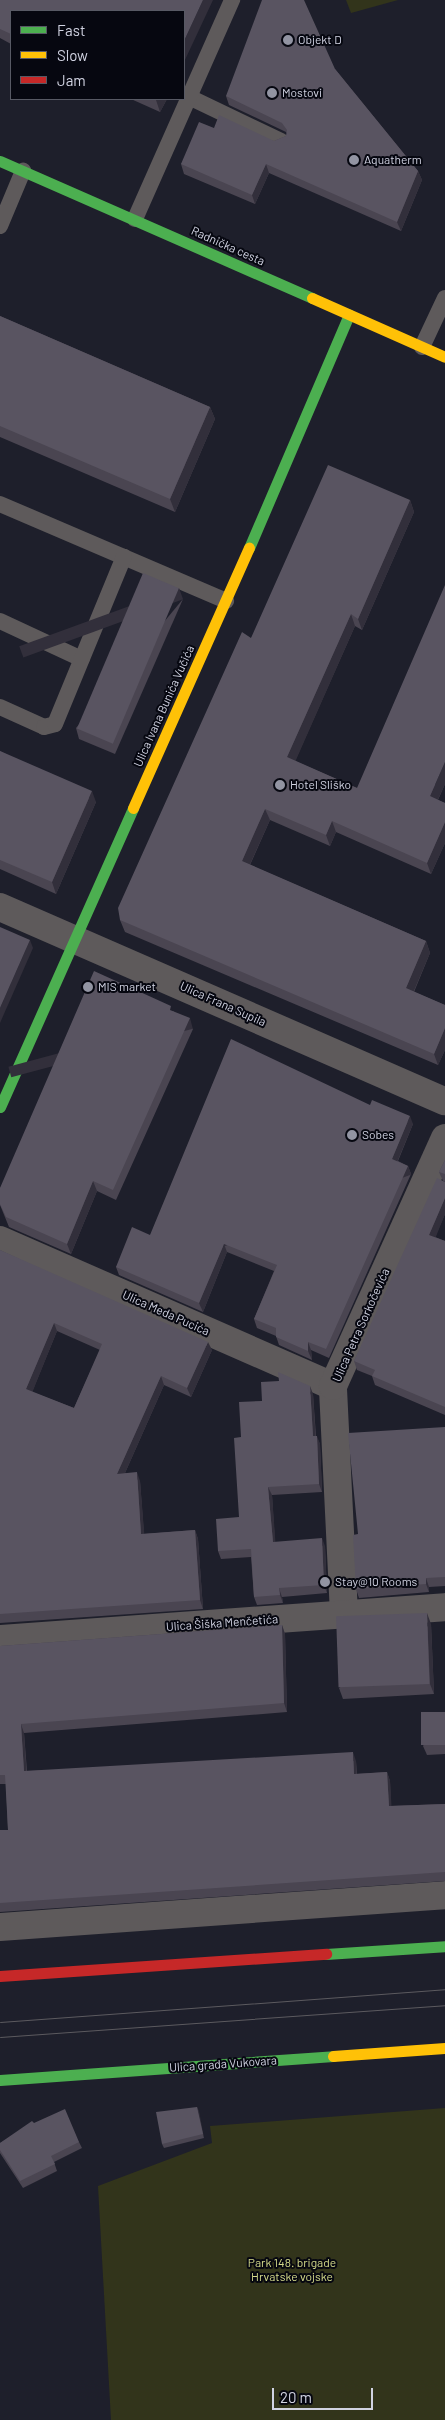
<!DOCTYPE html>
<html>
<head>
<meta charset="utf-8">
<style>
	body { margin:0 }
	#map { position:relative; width:445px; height:2420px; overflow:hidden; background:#1e1f2b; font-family:Barlow,sans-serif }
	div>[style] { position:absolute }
	.green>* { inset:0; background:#32341b }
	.lane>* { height:16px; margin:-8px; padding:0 8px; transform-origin:8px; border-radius:8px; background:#5e5a5b }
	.street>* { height:28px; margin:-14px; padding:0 14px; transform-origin:14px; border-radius:14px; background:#5e5a5b }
	.fast>* { height:11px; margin:-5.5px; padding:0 5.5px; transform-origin:5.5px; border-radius:5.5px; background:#4caf50 }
	.slow>* { height:11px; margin:-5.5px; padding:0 5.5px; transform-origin:5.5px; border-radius:5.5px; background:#ffc107 }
	.jam>* { height:11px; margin:-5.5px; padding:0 5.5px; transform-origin:5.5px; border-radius:5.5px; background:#c62828 }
	.tram>* { height:1px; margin:-0.5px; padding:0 0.5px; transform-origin:0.5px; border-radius:0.5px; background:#5c5a5f }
	.wall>* { inset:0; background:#4a4551 }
	.shaded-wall>* { inset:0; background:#322f3b; transform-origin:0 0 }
	.building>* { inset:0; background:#595461; transform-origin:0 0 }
	.dots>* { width:14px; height:14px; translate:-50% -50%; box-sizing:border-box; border:2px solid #060710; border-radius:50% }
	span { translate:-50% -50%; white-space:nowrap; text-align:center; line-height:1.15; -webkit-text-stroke:4px #060710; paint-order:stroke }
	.poi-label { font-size:12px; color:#d1d3e2 }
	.left { translate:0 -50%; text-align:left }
	.street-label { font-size:12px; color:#d1d3e2 }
	.park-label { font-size:12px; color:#d6dc8c }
	.legend { position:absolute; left:10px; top:10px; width:175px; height:90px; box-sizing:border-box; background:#060710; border:1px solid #575964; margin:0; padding:6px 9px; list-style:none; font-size:15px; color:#d1d3e2 }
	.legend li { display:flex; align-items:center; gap:10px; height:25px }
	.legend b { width:25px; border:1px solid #575964 }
	.scale { position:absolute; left:272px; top:2388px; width:101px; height:22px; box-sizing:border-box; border:2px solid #d1d3e2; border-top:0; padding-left:6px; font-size:15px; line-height:18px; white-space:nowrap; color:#d1d3e2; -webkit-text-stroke:4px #060710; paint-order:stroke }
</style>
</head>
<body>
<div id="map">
	<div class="green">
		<i style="clip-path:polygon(346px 0,398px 0,351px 13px)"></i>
		<i style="clip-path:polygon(445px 2108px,445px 2420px,111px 2420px,98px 2186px,212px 2143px,210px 2126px)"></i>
	</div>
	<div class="lane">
		<i style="left:189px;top:97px;width:102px;rotate:25.6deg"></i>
		<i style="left:135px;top:219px;width:240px;rotate:-66.1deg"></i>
		<i style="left:0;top:226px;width:60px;rotate:-67.3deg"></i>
		<i style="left:422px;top:347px;width:54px;rotate:-64.9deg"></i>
		<i style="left:0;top:504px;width:246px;rotate:23.2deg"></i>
		<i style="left:0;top:621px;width:90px;rotate:24.9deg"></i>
		<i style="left:0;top:707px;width:48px;rotate:24.4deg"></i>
		<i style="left:44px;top:727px;width:11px;rotate:-15deg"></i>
		<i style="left:55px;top:724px;width:181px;rotate:-67.6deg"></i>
	</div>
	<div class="street">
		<i style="left:0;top:907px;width:485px;rotate:23.6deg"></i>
		<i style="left:0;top:1240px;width:364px;rotate:23.7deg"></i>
		<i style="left:344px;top:1614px;width:228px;rotate:-92.8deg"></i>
		<i style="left:333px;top:1386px;width:272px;rotate:-65.7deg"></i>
		<i style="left:0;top:1639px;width:446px;rotate:-4.1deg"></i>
		<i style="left:0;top:1927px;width:446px;rotate:-4.1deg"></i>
	</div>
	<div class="fast">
		<i style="left:0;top:161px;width:341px;rotate:23.7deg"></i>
		<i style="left:249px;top:548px;width:254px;rotate:-66.8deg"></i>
		<i style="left:0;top:1107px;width:327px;rotate:-66deg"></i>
		<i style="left:326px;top:1954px;width:119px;rotate:-3.8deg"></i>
		<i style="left:0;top:2080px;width:334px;rotate:-4.1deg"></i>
	</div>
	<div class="slow">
		<i style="left:312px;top:298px;width:145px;rotate:23.9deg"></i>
		<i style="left:133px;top:808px;width:285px;rotate:-66deg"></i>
		<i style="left:333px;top:2056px;width:112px;rotate:-4.1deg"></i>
	</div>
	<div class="jam">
		<i style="left:0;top:1976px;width:327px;rotate:-3.9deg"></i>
	</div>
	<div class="tram">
		<i style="left:0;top:2022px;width:446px;rotate:-4.2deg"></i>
		<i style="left:0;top:2037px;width:446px;rotate:-4.1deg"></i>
	</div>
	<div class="wall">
		<i style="clip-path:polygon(0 0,11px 11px,11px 44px,0 38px)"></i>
		<i style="clip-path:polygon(335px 69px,418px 171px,422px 180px,401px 231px,269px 173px,255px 204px,184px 174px,181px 164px,214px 128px,274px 141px,286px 136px,287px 134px,286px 132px,229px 105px,226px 96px)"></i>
		<i style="clip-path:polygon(131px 99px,167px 99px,160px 112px)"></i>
		<i style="clip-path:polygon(0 316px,210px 407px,215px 419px,175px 512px,0 437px)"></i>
		<i style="clip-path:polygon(410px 500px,414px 512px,362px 630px,355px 626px,295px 761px,357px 788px,445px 784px,438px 800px,445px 803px,445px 843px,431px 874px,336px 832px,330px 846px,270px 820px,250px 865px,426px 941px,430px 953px,414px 992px,445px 1005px,445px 1050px,438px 1065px,125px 932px,120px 920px,251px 638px)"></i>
		<i style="clip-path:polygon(183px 599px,115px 754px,79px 739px,76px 728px)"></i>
		<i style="clip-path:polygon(0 751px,96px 802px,56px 894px,0 869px)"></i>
		<i style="clip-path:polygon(173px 1011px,193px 1029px,116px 1200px,97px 1191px,71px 1254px,9px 1227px,0 1205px,0 1188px)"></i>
		<i style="clip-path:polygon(370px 1105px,413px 1124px,398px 1161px,408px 1166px,411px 1174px,329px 1358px,311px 1350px,312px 1360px,279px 1345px,276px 1336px,257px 1328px,254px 1319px,274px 1271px,227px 1252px,203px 1312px,119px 1275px,116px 1267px,150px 1235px)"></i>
		<i style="clip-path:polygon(445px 1160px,445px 1182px,443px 1181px,439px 1172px)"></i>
		<i style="clip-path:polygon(445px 1182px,445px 1214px,435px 1237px,445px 1241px,445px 1415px,375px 1385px,372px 1376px,357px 1370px,354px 1361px)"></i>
		<i style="clip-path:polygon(evenodd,0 1250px,212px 1350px,191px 1397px,164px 1385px,125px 1473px,140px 1481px,144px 1534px,195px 1530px,198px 1539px,203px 1609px,0 1623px,0 1250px,57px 1331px,100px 1350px,74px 1408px,32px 1392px,57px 1331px)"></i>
		<i style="clip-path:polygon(313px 1394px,316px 1436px,320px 1444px,322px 1492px,272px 1495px,275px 1542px,325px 1546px,327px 1593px,282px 1597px,283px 1603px,257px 1605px,254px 1597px,251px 1557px,221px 1559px,218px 1551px,239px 1517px,241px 1437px,262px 1401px)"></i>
		<i style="clip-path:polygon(445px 1427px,445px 1586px,429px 1587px,429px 1592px,359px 1598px,356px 1589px,358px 1534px)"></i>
		<i style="clip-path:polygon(431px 1624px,434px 1694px,343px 1699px,339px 1688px)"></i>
		<i style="clip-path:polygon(282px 1625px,285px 1634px,287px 1712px,24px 1733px,27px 1771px,356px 1761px,357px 1774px,387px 1772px,390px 1781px,391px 1806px,445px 1804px,445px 1881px,0 1912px,0 1830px,8px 1830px,6px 1784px,0 1784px,0 1646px)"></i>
		<i style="clip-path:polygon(445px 1712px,445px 1754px,427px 1755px,423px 1746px)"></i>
		<i style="clip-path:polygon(197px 2107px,204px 2138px,164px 2148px,162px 2144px)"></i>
		<i style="clip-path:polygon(34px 2123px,79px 2142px,82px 2148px,54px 2162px,57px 2171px,23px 2188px,0 2153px,0 2143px)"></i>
	</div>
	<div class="shaded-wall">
		<i style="clip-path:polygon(203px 0,213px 0,184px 62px,184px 41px)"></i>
		<i style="clip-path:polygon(157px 99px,167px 99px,160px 112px,156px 100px)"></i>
		<i style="clip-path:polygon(266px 164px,269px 173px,255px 204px,252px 195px)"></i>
		<i style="clip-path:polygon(418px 171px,422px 180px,401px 231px,397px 222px)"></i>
		<i style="clip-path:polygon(210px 407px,215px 419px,175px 512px,170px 499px)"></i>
		<i style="clip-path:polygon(410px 500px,414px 512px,362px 630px,358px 619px)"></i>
		<i style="left:179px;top:588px;width:12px;height:170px;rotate:70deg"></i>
		<i style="clip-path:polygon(351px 614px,355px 626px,292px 769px,287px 757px)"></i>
		<i style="clip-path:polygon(445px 762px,445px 784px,434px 808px,430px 796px)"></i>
		<i style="clip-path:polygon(92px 791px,96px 802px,56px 894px,52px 882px)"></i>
		<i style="clip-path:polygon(265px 809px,270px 820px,246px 873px,242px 861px)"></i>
		<i style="clip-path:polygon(332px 821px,336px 832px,330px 846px,326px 835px)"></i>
		<i style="clip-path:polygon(445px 822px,445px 843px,431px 874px,427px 863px)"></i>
		<i style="clip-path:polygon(30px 940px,33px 948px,0 1023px,0 1008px)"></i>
		<i style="clip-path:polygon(426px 941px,430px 953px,410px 1000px,406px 988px)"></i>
		<i style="left:190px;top:1018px;width:11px;height:188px;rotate:75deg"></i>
		<i style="clip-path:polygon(445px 1028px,445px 1050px,438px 1065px,434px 1054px)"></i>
		<i style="clip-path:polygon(410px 1116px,413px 1124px,395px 1167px,392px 1159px)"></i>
		<i style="left:408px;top:1166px;width:9px;height:201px;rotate:69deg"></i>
		<i style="clip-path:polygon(93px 1181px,97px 1191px,71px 1254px,67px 1244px)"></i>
		<i style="clip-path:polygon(445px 1198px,445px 1214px,433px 1244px,429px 1235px)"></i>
		<i style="clip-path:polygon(224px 1244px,227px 1252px,203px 1312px,199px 1303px)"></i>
		<i style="clip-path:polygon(54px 1323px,57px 1331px,30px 1398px,26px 1389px)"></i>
		<i style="clip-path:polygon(208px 1342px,212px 1350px,191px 1397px,187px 1388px)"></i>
		<i style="clip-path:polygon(308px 1342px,311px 1350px,312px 1360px,308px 1351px)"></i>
		<i style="clip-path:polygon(161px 1376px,164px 1385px,121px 1482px,117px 1474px)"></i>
		<i style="clip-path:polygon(310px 1386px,313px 1394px,316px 1444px,313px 1436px)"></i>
		<i style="clip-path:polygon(317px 1436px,320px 1444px,322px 1492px,319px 1484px)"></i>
		<i style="clip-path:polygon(137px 1472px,140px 1481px,145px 1543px,141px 1534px)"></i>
		<i style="clip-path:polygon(268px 1487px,272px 1495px,276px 1550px,273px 1542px)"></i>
		<i style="clip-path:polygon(195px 1530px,198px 1539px,203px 1609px,200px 1600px)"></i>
		<i style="clip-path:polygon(322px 1538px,325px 1546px,327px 1593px,324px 1585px)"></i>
		<i style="clip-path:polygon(426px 1578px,429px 1587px,429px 1592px,426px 1584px)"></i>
		<i style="clip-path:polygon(279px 1588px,282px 1597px,283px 1603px,280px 1595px)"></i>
		<i style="clip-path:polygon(427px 1613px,431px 1624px,434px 1694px,430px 1684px)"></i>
		<i style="clip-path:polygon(282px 1625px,285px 1634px,287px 1712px,284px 1703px)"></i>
		<i style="clip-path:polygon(21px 1724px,24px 1733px,27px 1780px,24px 1771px)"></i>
		<i style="clip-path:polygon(353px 1752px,356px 1761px,357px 1783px,354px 1774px)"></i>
		<i style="clip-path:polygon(387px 1772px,390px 1781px,392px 1815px,389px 1806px)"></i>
		<i style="clip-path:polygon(197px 2107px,199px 2111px,204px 2138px,203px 2134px)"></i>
	</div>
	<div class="building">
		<i style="clip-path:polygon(0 0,203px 0,184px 41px,184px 11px,11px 11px,11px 34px,0 29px)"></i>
		<i style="clip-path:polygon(262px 0,304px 0,335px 69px,418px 171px,397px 222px,266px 164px,252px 195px,181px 164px,199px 122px,214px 128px,219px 115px,274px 141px,286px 136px,287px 130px,282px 123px,226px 96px)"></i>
		<i style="clip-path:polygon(0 316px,210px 407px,170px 499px,0 426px)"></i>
		<i style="clip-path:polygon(328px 465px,410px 500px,358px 619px,351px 614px,287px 757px,357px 788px,445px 585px,445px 762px,430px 796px,445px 803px,445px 822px,427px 863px,332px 821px,326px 835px,265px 809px,242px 861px,426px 941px,406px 988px,445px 1005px,445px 1028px,434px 1054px,120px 920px,118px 908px,242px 632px,251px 638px)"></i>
		<i style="left:143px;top:573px;width:39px;height:169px;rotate:23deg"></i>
		<i style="clip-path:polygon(0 751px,92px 791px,52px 882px,0 860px)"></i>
		<i style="clip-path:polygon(0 927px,30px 940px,0 1008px)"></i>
		<i style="clip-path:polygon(94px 971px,171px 1006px,170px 1010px,190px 1018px,113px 1190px,93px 1181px,67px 1244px,6px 1217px,0 1204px,0 1188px)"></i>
		<i style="clip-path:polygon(231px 1039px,370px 1105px,372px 1100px,410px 1116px,392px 1159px,408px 1166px,326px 1349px,308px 1342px,308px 1351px,276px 1337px,276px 1328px,254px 1319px,277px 1265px,224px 1244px,199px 1303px,116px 1267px,132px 1227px,150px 1235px)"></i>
		<i style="clip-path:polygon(445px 1160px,445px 1174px,439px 1172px)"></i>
		<i style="clip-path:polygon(437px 1178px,445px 1182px,445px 1198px,429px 1235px,445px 1241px,445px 1407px,372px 1376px,375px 1370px,354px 1361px)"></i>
		<i style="clip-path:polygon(evenodd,0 1250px,208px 1342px,187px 1388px,161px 1376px,117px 1474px,137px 1472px,141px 1534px,195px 1530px,200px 1600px,0 1614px,0 1250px,54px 1323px,102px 1344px,74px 1408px,26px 1389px,54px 1323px)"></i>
		<i style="clip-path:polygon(278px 1372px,310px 1386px,313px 1436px,317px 1436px,319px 1484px,268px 1487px,273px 1542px,322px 1538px,324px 1585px,279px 1588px,280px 1595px,254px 1597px,251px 1549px,218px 1551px,216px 1519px,239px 1517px,234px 1438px,241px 1437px,239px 1402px,262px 1401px,261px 1382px,279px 1381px)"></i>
		<i style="clip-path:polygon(445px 1427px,445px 1577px,426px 1578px,426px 1584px,356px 1589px,353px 1535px,358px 1534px,348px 1433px)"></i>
		<i style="left:427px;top:1613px;width:71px;height:91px;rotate:88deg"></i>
		<i style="clip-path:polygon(282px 1625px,284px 1703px,21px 1724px,24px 1771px,353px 1752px,354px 1774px,387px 1772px,389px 1806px,445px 1804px,445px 1872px,0 1903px,0 1830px,8px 1830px,5px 1775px,0 1775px,0 1646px)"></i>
		<i style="left:445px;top:1712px;width:33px;height:24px;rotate:90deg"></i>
		<i style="clip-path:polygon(197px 2107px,203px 2134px,162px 2144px,156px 2112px)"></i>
		<i style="clip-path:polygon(65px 2109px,79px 2142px,51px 2156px,55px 2164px,20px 2181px,0 2150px,0 2143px,32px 2121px,34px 2123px)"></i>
	</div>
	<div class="dots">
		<i style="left:288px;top:40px;background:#9294a2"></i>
		<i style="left:272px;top:93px;background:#9294a2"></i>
		<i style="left:354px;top:160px;background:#9294a2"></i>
		<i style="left:280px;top:785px;background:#9294a2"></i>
		<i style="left:88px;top:987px;background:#9294a2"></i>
		<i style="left:352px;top:1135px;background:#9294a2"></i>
		<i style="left:325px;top:1582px;background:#9294a2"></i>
	</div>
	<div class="poi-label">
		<span class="left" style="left:298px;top:40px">Objekt D</span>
		<span class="left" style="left:282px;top:93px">Mostovi</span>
		<span class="left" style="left:364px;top:160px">Aquatherm</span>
		<span class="left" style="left:290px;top:785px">Hotel Sliško</span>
		<span class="left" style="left:98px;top:987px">MIS market</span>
		<span class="left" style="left:362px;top:1135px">Sobes</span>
		<span class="left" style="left:335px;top:1582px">Stay@10 Rooms</span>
	</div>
	<div class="street-label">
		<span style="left:228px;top:246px;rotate:24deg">Radnička cesta</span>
		<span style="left:164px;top:706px;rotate:-66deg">Ulica Ivana Bunića Vučića</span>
		<span style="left:223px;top:1004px;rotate:24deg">Ulica Frana Supila</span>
		<span style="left:166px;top:1313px;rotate:24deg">Ulica Meda Pucića</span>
		<span style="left:361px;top:1325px;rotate:-66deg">Ulica Petra Sorkočevića</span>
		<span style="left:222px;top:1623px;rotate:-4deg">Ulica Šiška Menčetića</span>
		<span style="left:223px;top:2064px;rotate:-4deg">Ulica grada Vukovara</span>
	</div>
	<div class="park-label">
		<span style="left:292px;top:2270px">Park 148. brigade<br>Hrvatske vojske</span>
	</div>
	<ul class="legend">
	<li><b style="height:6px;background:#4caf50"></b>Fast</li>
	<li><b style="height:6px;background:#ffc107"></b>Slow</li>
	<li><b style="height:6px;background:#c62828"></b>Jam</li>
	</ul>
	<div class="scale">20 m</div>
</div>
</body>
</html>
